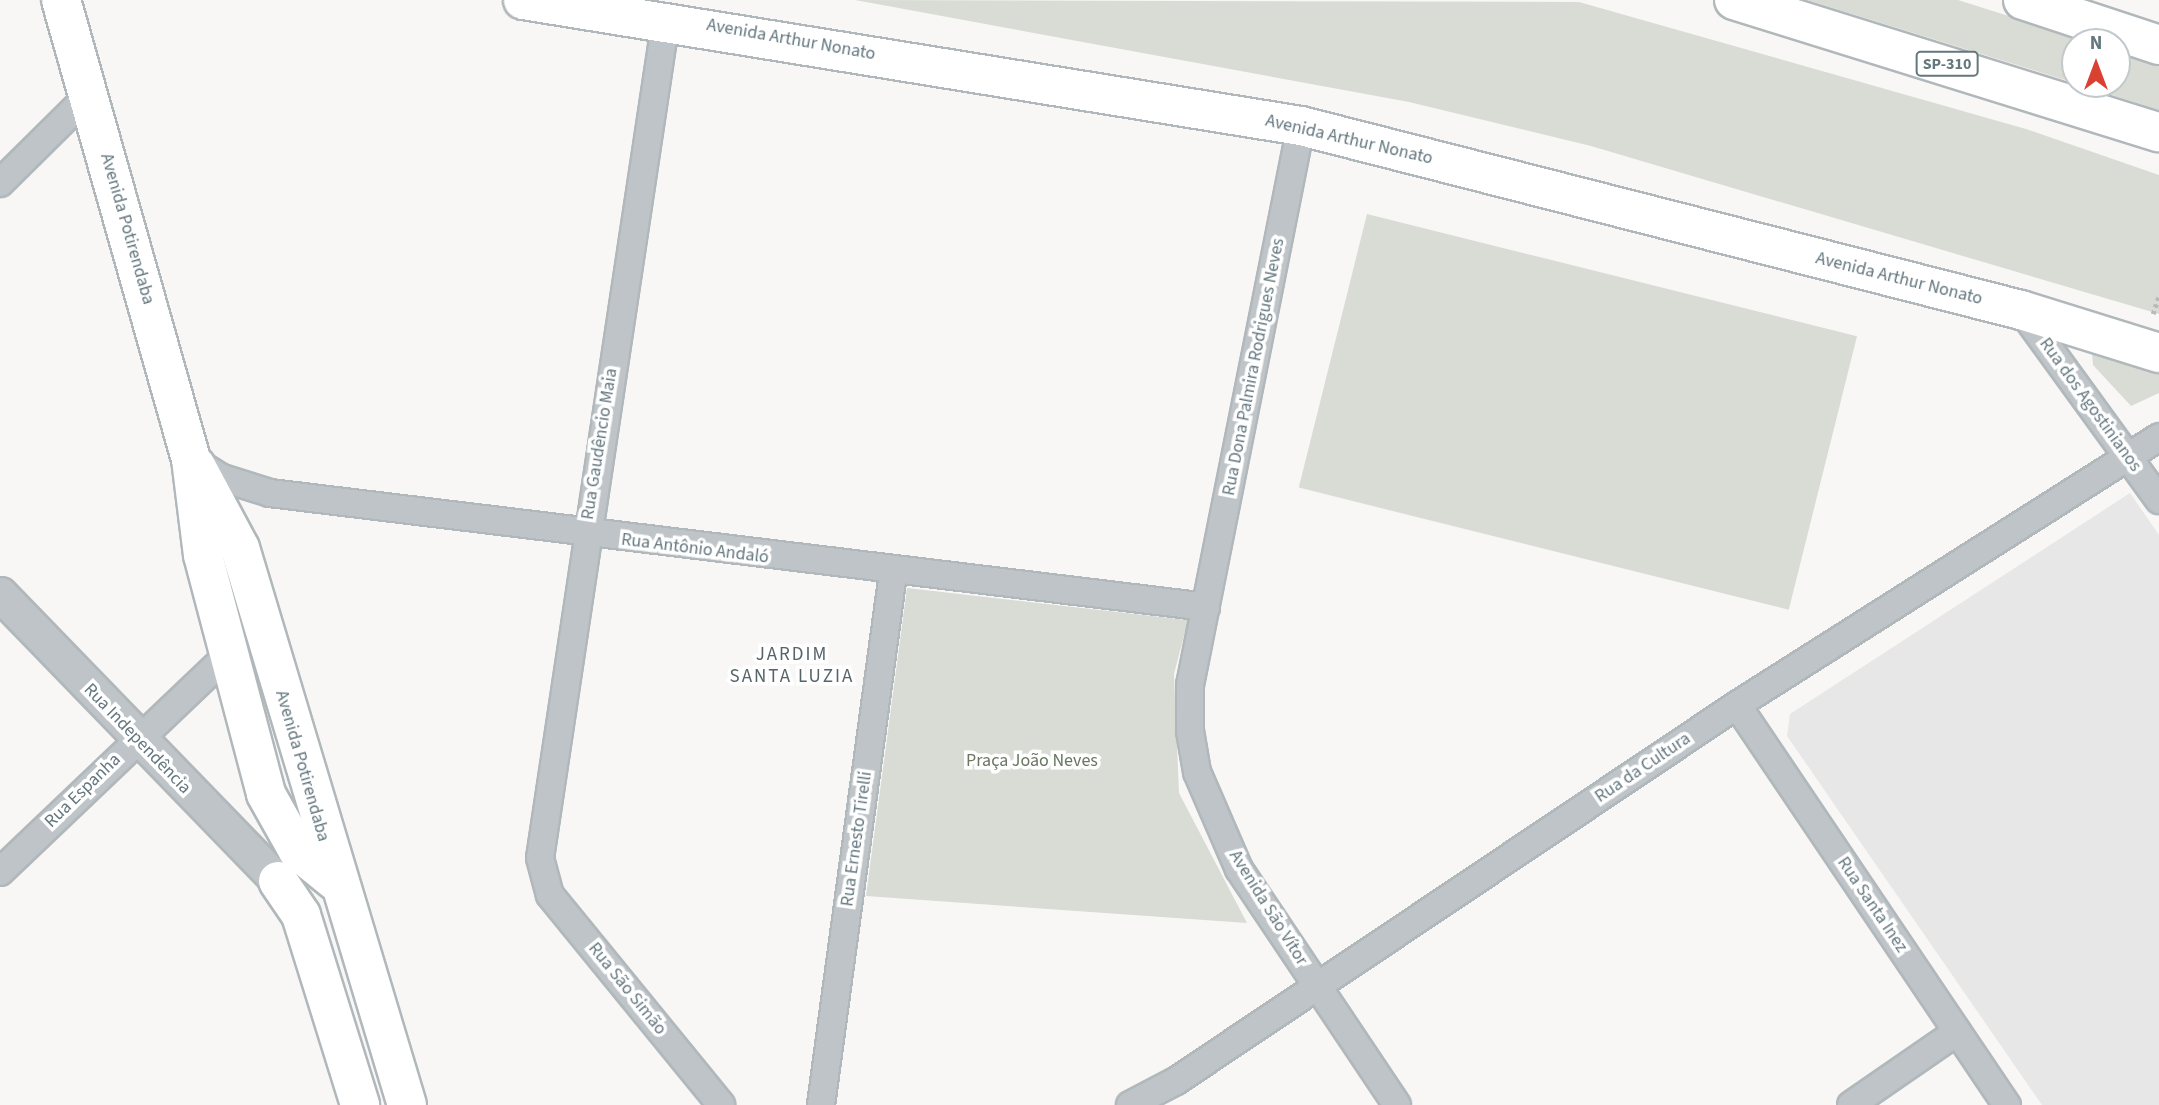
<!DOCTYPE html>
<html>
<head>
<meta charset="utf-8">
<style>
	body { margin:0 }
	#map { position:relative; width:2159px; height:1105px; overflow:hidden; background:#f8f7f5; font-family:"Source Sans 3",sans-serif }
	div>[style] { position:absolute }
	.built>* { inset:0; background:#e6e7e6 }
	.green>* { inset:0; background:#d8dcd5; transform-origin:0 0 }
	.path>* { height:4.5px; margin-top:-2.25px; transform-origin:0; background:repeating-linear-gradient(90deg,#b7bbbd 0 3.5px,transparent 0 7px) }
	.roads { filter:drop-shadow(2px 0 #b1b8bb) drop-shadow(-2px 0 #b1b8bb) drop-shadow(0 2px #b1b8bb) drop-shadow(0 -2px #b1b8bb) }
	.minor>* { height:26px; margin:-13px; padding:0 13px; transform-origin:13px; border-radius:13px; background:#bec4c7 }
	.tertiary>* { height:33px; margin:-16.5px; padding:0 16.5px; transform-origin:16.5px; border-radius:16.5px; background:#bec4c7 }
	.secondary>* { height:38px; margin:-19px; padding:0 19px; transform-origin:19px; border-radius:19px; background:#fff }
	.motorway>* { height:38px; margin:-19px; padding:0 19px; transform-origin:19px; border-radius:19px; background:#fff }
	span { translate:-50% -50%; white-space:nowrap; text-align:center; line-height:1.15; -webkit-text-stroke:7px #fff; paint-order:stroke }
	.shield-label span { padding:2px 5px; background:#fff; border:2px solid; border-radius:5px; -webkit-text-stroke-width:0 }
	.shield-label { font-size:16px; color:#64777f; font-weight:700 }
	.street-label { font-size:18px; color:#64777f }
	.park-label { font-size:18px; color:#697763 }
	.neighbourhood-label { font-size:19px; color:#56646a; letter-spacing:2px }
	.north { position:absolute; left:2061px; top:28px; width:70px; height:70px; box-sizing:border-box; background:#fff; border:2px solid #c1c9cc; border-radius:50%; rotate:0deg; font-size:19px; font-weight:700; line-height:28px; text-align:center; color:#64777f }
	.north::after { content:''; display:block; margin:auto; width:24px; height:32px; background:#da4133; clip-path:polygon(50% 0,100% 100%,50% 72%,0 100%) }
</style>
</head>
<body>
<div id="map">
	<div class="built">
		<i style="clip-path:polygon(2130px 493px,2159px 535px,2159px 1105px,2042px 1105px,1787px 736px,1790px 714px)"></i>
	</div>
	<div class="green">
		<i style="clip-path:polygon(855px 0,1579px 2px,2026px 129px,2159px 175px,2159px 314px,1591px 146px,1409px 102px)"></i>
		<i style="clip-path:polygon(1807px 0,1958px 0,2091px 42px,2075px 42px,2075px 83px)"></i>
		<i style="clip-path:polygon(2117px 50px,2159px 63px,2159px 110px,2077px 84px,2117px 84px)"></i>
		<i style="left:1367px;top:214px;width:505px;height:282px;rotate:14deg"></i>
		<i style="clip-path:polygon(2092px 353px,2159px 371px,2159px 393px,2131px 406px,2093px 365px)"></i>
		<i style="clip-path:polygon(907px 588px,1188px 620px,1174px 674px,1179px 793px,1247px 923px,866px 896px)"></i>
	</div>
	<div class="path">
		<i style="left:2153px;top:314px;width:20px;rotate:-72deg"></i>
	</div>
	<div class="roads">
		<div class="minor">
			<i style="left:666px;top:19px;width:848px;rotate:98.54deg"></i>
			<i style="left:540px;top:858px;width:38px;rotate:75deg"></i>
			<i style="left:550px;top:895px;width:271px;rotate:50.8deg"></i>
			<i style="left:1301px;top:126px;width:570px;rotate:101.23deg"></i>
			<i style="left:1190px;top:685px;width:46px;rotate:90deg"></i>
			<i style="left:1190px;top:731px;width:42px;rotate:80.3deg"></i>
			<i style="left:1197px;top:772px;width:106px;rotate:66.6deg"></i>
			<i style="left:1239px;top:869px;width:284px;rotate:56.2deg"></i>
			<i style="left:0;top:183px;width:125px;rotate:-44.7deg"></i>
			<i style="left:2021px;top:310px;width:235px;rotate:54deg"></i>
			<i style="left:193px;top:460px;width:34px;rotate:32deg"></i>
			<i style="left:222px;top:478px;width:50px;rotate:17.4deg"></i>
			<i style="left:270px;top:493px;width:943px;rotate:6.94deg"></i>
			<i style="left:1737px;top:705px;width:483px;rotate:56deg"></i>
			<i style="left:0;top:872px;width:316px;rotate:-43.6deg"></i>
			<i style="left:821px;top:1105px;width:537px;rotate:-82.29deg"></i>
			<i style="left:1130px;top:1105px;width:52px;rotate:-27.6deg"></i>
			<i style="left:1176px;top:1081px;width:675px;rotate:-33.83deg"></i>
			<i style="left:1737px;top:705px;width:500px;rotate:-32.4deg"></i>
			<i style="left:1851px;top:1105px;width:129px;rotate:-34.6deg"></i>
		</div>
		<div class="tertiary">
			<i style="left:0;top:594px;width:400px;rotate:45.9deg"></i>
		</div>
		<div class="secondary">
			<i style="left:61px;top:0;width:477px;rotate:74.2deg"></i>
			<i style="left:191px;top:459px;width:97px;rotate:82.9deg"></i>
			<i style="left:203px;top:555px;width:247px;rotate:75.2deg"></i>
			<i style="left:266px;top:794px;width:65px;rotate:60.7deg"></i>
			<i style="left:298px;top:851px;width:48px;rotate:39deg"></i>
			<i style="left:523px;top:0;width:788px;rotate:9.2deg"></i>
			<i style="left:1301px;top:126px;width:743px;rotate:14.34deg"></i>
			<i style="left:2021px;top:310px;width:145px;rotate:17.3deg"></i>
			<i style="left:196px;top:466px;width:93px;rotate:61.8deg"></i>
			<i style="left:240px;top:548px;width:581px;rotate:73.31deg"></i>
			<i style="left:278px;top:881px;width:41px;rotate:55.9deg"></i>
			<i style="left:301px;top:915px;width:199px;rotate:72.7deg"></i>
		</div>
		<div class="motorway">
			<i style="left:1734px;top:0;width:445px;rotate:17.3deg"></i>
			<i style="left:2023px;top:0;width:143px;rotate:18.3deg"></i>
		</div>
	</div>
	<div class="shield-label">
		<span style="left:1947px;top:64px">SP-310</span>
	</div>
	<div class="street-label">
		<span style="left:791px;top:40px;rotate:10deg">Avenida Arthur Nonato</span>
		<span style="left:1349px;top:140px;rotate:13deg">Avenida Arthur Nonato</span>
		<span style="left:127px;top:229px;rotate:74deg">Avenida Potirendaba</span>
		<span style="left:1899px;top:279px;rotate:14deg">Avenida Arthur Nonato</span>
		<span style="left:1254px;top:367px;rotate:-79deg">Rua Dona Palmira Rodrigues Neves</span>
		<span style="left:2090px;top:405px;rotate:54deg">Rua dos Agostinianos</span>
		<span style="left:600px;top:444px;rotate:-81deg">Rua Gaudêncio Maia</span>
		<span style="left:695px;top:549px;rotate:7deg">Rua Antônio Andaló</span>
		<span style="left:137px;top:739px;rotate:46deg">Rua Independência</span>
		<span style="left:302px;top:766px;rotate:74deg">Avenida Potirendaba</span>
		<span style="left:1643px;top:768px;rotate:-34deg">Rua da Cultura</span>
		<span style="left:83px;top:791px;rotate:-44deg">Rua Espanha</span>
		<span style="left:857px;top:839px;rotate:-82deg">Rua Ernesto Tirelli</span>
		<span style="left:1872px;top:905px;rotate:56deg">Rua Santa Inez</span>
		<span style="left:1268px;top:908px;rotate:58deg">Avenida São Vítor</span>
		<span style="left:627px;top:989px;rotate:51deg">Rua São Simão</span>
	</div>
	<div class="park-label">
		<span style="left:1032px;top:761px">Praça João Neves</span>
	</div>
	<div class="neighbourhood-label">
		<span style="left:792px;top:666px">JARDIM<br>SANTA LUZIA</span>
	</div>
	<div class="north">N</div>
</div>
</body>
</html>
